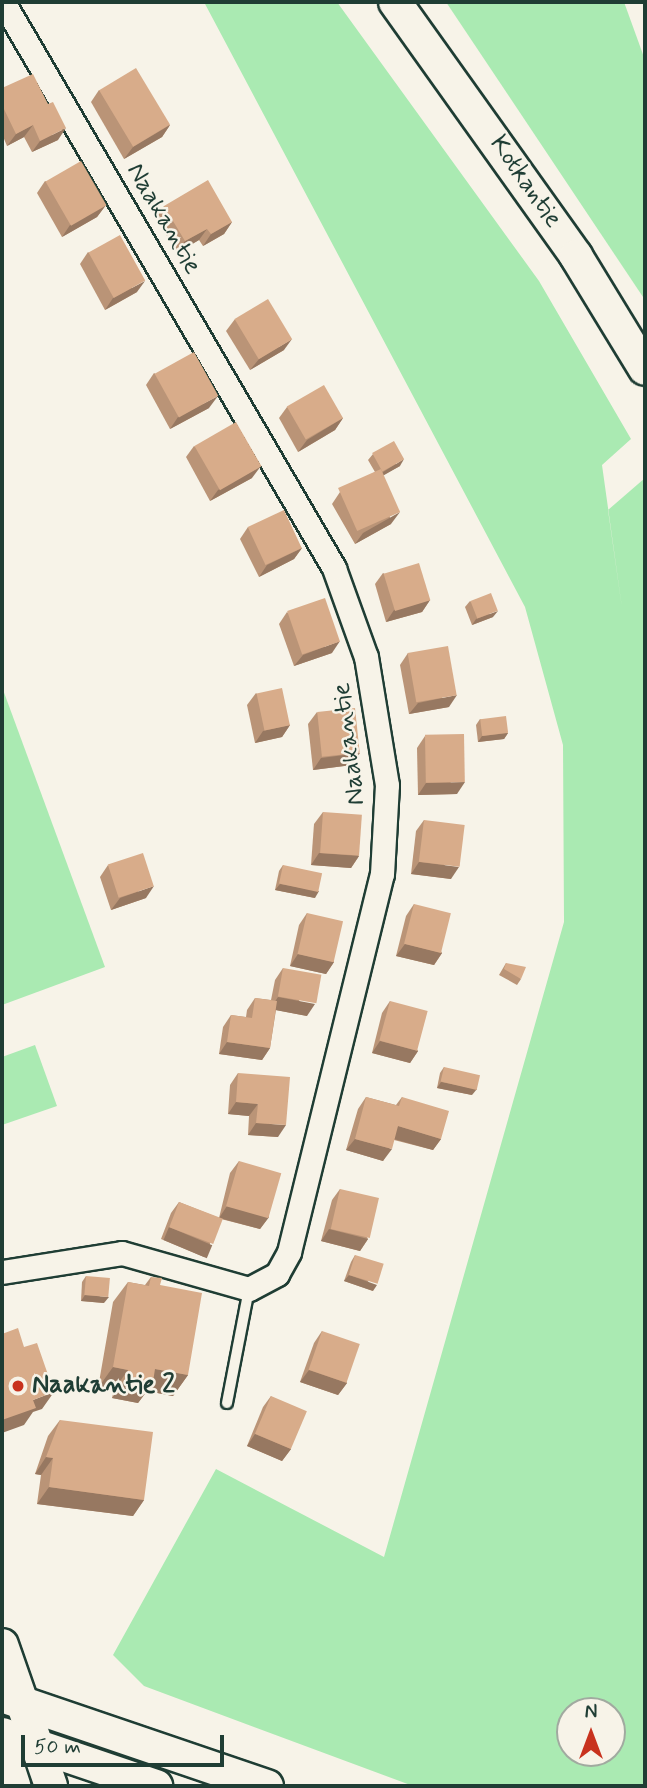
<!DOCTYPE html>
<html>
<head>
<meta charset="utf-8">
<style>
	body { margin:0 }
	#map { position:relative; width:647px; height:1788px; overflow:hidden; background:#f7f3e8; font-family:Mynerve,sans-serif }
	div>[style] { position:absolute }
	.green>* { inset:0; background:#aaeab2 }
	.roads { filter:drop-shadow(2px 0 #1f3d34) drop-shadow(-2px 0 #1f3d34) drop-shadow(0 2px #1f3d34) drop-shadow(0 -2px #1f3d34) }
	.lane>* { height:10px; margin:-5px; padding:0 5px; transform-origin:5px; border-radius:5px; background:#f7f3e8 }
	.street>* { height:23px; margin:-11.5px; padding:0 11.5px; transform-origin:11.5px; border-radius:11.5px; background:#f7f3e8 }
	.secondary>* { height:32px; margin:-16px; padding:0 16px; transform-origin:16px; border-radius:16px; background:#f7f3e8 }
	.wall>* { inset:0; background:#ba9477 }
	.shaded-wall>* { inset:0; background:#977861; transform-origin:0 0 }
	.building>* { inset:0; background:#d8ac8a; transform-origin:0 0 }
	.dots>* { width:19px; height:19px; translate:-50% -50%; box-sizing:border-box; border:4px solid #f7f3e8; border-radius:50% }
	span { translate:-50% -50%; white-space:nowrap; text-align:center; line-height:1.15; -webkit-text-stroke:5px #f7f3e8; paint-order:stroke }
	.street-label { font-size:26px; color:#1f3d34 }
	.poi-label { font-size:26px; color:#1f3d34; font-weight:700 }
	.left { translate:0 -50%; text-align:left }
	.frame { position:absolute; inset:0; border:4px solid #1f3d34; pointer-events:none }
	.north { position:absolute; left:556px; top:1697px; width:70px; height:70px; box-sizing:border-box; background:#f7f3e8; border:2px solid #a1aaa0; border-radius:50%; rotate:0deg; font-size:19px; font-weight:700; line-height:28px; text-align:center; color:#1f3d34 }
	.north::after { content:''; display:block; margin:auto; width:24px; height:32px; background:#c8321e; clip-path:polygon(50% 0,100% 100%,50% 72%,0 100%) }
	.scale { position:absolute; left:21px; top:1735px; width:203px; height:32px; box-sizing:border-box; border:4px solid #1f3d34; border-top:0; padding-left:9px; font-size:21px; line-height:24px; white-space:nowrap; color:#1f3d34; -webkit-text-stroke:5px #f7f3e8; paint-order:stroke }
</style>
</head>
<body>
<div id="map">
	<div class="green">
		<i style="clip-path:polygon(evenodd,204px 2px,337px 2px,539px 281px,631px 439px,602px 465px,623px 615px,608px 510px,645px 478px,645px 1786px,413px 1786px,144px 1686px,113px 1655px,216px 1469px,384px 1557px,564px 922px,563px 745px,525px 607px,204px 2px,612px 1711px,612px 1753px,570px 1753px,570px 1711px,612px 1711px)"></i>
		<i style="clip-path:polygon(446px 2px,624px 2px,645px 60px,645px 300px)"></i>
		<i style="clip-path:polygon(2px 687px,105px 967px,2px 1005px)"></i>
		<i style="clip-path:polygon(35px 1045px,57px 1106px,2px 1125px,2px 1057px)"></i>
	</div>
	<div class="roads">
		<div class="lane">
			<i style="left:227px;top:1403px;width:116px;rotate:-79.1deg"></i>
		</div>
		<div class="street">
			<i style="left:2px;top:1272px;width:121px;rotate:-9deg"></i>
			<i style="left:122px;top:1253px;width:132px;rotate:15.8deg"></i>
			<i style="left:249px;top:1289px;width:32px;rotate:-28deg"></i>
			<i style="left:277px;top:1274px;width:25px;rotate:-61deg"></i>
			<i style="left:289px;top:1252px;width:389px;rotate:-76.2deg"></i>
			<i style="left:382px;top:874px;width:89px;rotate:-86.8deg"></i>
			<i style="left:387px;top:785px;width:130px;rotate:-99.3deg"></i>
			<i style="left:366px;top:657px;width:95px;rotate:-109.8deg"></i>
			<i style="left:334px;top:568px;width:656px;rotate:-120.32deg"></i>
		</div>
		<div class="secondary">
			<i style="left:395px;top:2px;width:312px;rotate:54.5deg"></i>
			<i style="left:576px;top:256px;width:132px;rotate:58.6deg"></i>
			<i style="left:2px;top:1645px;width:149px;rotate:70.8deg"></i>
			<i style="left:2px;top:1696px;width:280px;rotate:18.8deg"></i>
			<i style="left:2px;top:1734px;width:163px;rotate:18.7deg"></i>
			<i style="left:2px;top:1748px;width:40px;rotate:72deg"></i>
		</div>
	</div>
	<div class="wall">
		<i style="clip-path:polygon(2px 88px,58px 140px,32px 152px,24px 137px,7px 146px,2px 134px)"></i>
		<i style="clip-path:polygon(99px 90px,170px 125px,162px 137px,124px 159px,91px 102px)"></i>
		<i style="clip-path:polygon(45px 181px,106px 205px,97px 217px,62px 237px,37px 193px)"></i>
		<i style="clip-path:polygon(164px 206px,232px 222px,224px 234px,203px 246px,199px 240px,177px 253px,156px 218px)"></i>
		<i style="clip-path:polygon(88px 252px,137px 292px,105px 310px,80px 264px)"></i>
		<i style="clip-path:polygon(235px 319px,284px 350px,250px 370px,226px 331px)"></i>
		<i style="clip-path:polygon(154px 373px,209px 408px,170px 429px,146px 385px)"></i>
		<i style="clip-path:polygon(287px 407px,343px 418px,335px 430px,298px 452px,279px 418px)"></i>
		<i style="clip-path:polygon(194px 446px,252px 478px,210px 501px,186px 457px)"></i>
		<i style="clip-path:polygon(373px 454px,400px 466px,383px 475px,391px 524px,355px 544px,332px 504px,340px 492px,375px 472px,368px 460px)"></i>
		<i style="clip-path:polygon(248px 527px,302px 548px,294px 559px,259px 577px,240px 539px)"></i>
		<i style="clip-path:polygon(383px 573px,430px 600px,422px 612px,386px 622px,375px 584px)"></i>
		<i style="clip-path:polygon(470px 601px,493px 617px,472px 625px,465px 607px)"></i>
		<i style="clip-path:polygon(287px 612px,332px 653px,294px 666px,279px 624px)"></i>
		<i style="clip-path:polygon(408px 653px,449px 707px,409px 714px,400px 665px)"></i>
		<i style="clip-path:polygon(256px 693px,290px 725px,282px 737px,255px 743px,247px 705px)"></i>
		<i style="clip-path:polygon(317px 712px,352px 765px,313px 770px,308px 724px)"></i>
		<i style="clip-path:polygon(480px 719px,508px 733px,504px 739px,478px 742px,476px 725px)"></i>
		<i style="clip-path:polygon(425px 736px,457px 794px,418px 795px,417px 748px)"></i>
		<i style="clip-path:polygon(323px 812px,359px 856px,351px 868px,311px 865px,314px 824px)"></i>
		<i style="clip-path:polygon(424px 820px,451px 879px,411px 874px,416px 831px)"></i>
		<i style="clip-path:polygon(108px 865px,146px 898px,111px 910px,100px 877px)"></i>
		<i style="clip-path:polygon(283px 865px,315px 898px,275px 890px,279px 871px)"></i>
		<i style="clip-path:polygon(414px 904px,442px 953px,434px 965px,396px 956px,406px 916px)"></i>
		<i style="clip-path:polygon(307px 913px,334px 962px,326px 974px,290px 966px,299px 925px)"></i>
		<i style="clip-path:polygon(506px 963px,521px 979px,517px 985px,499px 975px)"></i>
		<i style="clip-path:polygon(283px 968px,307px 1016px,276px 1010px,270px 1048px,262px 1060px,219px 1054px,223px 1027px,231px 1015px,246px 1017px,247px 1010px,255px 998px,271px 1000px,275px 980px)"></i>
		<i style="clip-path:polygon(390px 1001px,418px 1051px,410px 1063px,372px 1053px,382px 1013px)"></i>
		<i style="clip-path:polygon(444px 1067px,472px 1095px,437px 1088px,440px 1073px)"></i>
		<i style="clip-path:polygon(238px 1073px,278px 1137px,248px 1135px,249px 1116px,228px 1114px,230px 1085px)"></i>
		<i style="clip-path:polygon(366px 1097px,396px 1105px,402px 1097px,441px 1139px,433px 1150px,394px 1140px,383px 1161px,346px 1150px,358px 1109px)"></i>
		<i style="clip-path:polygon(239px 1161px,269px 1217px,260px 1229px,221px 1219px,204px 1257px,161px 1239px,171px 1213px,179px 1202px,219px 1218px,230px 1173px)"></i>
		<i style="clip-path:polygon(340px 1189px,368px 1239px,360px 1251px,321px 1241px,332px 1200px)"></i>
		<i style="clip-path:polygon(355px 1255px,373px 1291px,344px 1281px,351px 1262px)"></i>
		<i style="clip-path:polygon(86px 1276px,104px 1303px,81px 1301px,82px 1282px)"></i>
		<i style="clip-path:polygon(151px 1277px,160px 1285px,188px 1375px,173px 1396px,147px 1391px,138px 1403px,112px 1398px,114px 1390px,98px 1388px,113px 1302px,128px 1282px,145px 1285px)"></i>
		<i style="clip-path:polygon(322px 1331px,347px 1383px,338px 1395px,300px 1382px,314px 1343px)"></i>
		<i style="clip-path:polygon(271px 1396px,291px 1449px,282px 1461px,247px 1446px,263px 1407px)"></i>
		<i style="clip-path:polygon(60px 1420px,144px 1500px,133px 1516px,37px 1504px,41px 1475px,35px 1474px,48px 1436px)"></i>
	</div>
	<div class="shaded-wall">
		<i style="clip-path:polygon(33px 125px,24px 137px,7px 146px,16px 134px)"></i>
		<i style="clip-path:polygon(170px 125px,162px 137px,124px 159px,133px 147px)"></i>
		<i style="clip-path:polygon(66px 128px,58px 140px,32px 152px,40px 141px)"></i>
		<i style="clip-path:polygon(106px 205px,97px 217px,62px 237px,70px 225px)"></i>
		<i style="clip-path:polygon(232px 222px,224px 234px,203px 246px,211px 234px)"></i>
		<i style="clip-path:polygon(207px 229px,199px 240px,177px 253px,185px 241px)"></i>
		<i style="clip-path:polygon(145px 281px,137px 292px,105px 310px,113px 298px)"></i>
		<i style="clip-path:polygon(292px 339px,284px 350px,250px 370px,259px 359px)"></i>
		<i style="clip-path:polygon(218px 396px,209px 408px,170px 429px,178px 417px)"></i>
		<i style="clip-path:polygon(343px 418px,335px 430px,298px 452px,307px 440px)"></i>
		<i style="clip-path:polygon(404px 459px,400px 466px,379px 478px,383px 472px)"></i>
		<i style="clip-path:polygon(261px 466px,252px 478px,210px 501px,218px 490px)"></i>
		<i style="clip-path:polygon(400px 512px,391px 524px,355px 544px,363px 533px)"></i>
		<i style="clip-path:polygon(302px 548px,294px 559px,259px 577px,267px 565px)"></i>
		<i style="clip-path:polygon(430px 600px,422px 612px,386px 622px,394px 610px)"></i>
		<i style="clip-path:polygon(498px 611px,493px 617px,472px 625px,476px 619px)"></i>
		<i style="clip-path:polygon(340px 641px,332px 653px,294px 666px,303px 655px)"></i>
		<i style="clip-path:polygon(457px 695px,449px 707px,409px 714px,418px 703px)"></i>
		<i style="clip-path:polygon(290px 725px,282px 737px,255px 743px,263px 731px)"></i>
		<i style="clip-path:polygon(508px 733px,504px 739px,478px 742px,482px 736px)"></i>
		<i style="clip-path:polygon(360px 753px,352px 765px,313px 770px,321px 758px)"></i>
		<i style="clip-path:polygon(465px 782px,457px 794px,418px 795px,426px 783px)"></i>
		<i style="clip-path:polygon(319px 853px,359px 856px,351px 868px,311px 865px)"></i>
		<i style="clip-path:polygon(419px 862px,459px 867px,451px 879px,411px 874px)"></i>
		<i style="clip-path:polygon(280px 884px,319px 891px,315px 898px,275px 890px)"></i>
		<i style="clip-path:polygon(154px 886px,146px 898px,111px 910px,120px 898px)"></i>
		<i style="clip-path:polygon(405px 944px,442px 953px,434px 965px,396px 956px)"></i>
		<i style="clip-path:polygon(298px 954px,334px 962px,326px 974px,290px 966px)"></i>
		<i style="clip-path:polygon(278px 997px,315px 1004px,307px 1016px,270px 1009px)"></i>
		<i style="clip-path:polygon(380px 1041px,418px 1051px,410px 1063px,372px 1053px)"></i>
		<i style="clip-path:polygon(227px 1042px,270px 1048px,262px 1060px,219px 1054px)"></i>
		<i style="clip-path:polygon(441px 1082px,477px 1089px,472px 1095px,437px 1088px)"></i>
		<i style="clip-path:polygon(236px 1102px,258px 1104px,249px 1116px,228px 1114px)"></i>
		<i style="clip-path:polygon(256px 1123px,286px 1125px,278px 1137px,248px 1135px)"></i>
		<i style="clip-path:polygon(398px 1126px,441px 1139px,433px 1150px,390px 1138px)"></i>
		<i style="clip-path:polygon(355px 1139px,392px 1149px,383px 1161px,346px 1150px)"></i>
		<i style="clip-path:polygon(227px 1206px,269px 1217px,260px 1229px,219px 1218px)"></i>
		<i style="left:169px;top:1227px;width:47px;height:14px;rotate:23deg"></i>
		<i style="clip-path:polygon(329px 1229px,368px 1239px,360px 1251px,321px 1241px)"></i>
		<i style="clip-path:polygon(349px 1275px,377px 1285px,373px 1291px,344px 1281px)"></i>
		<i style="clip-path:polygon(85px 1295px,109px 1297px,104px 1303px,81px 1301px)"></i>
		<i style="clip-path:polygon(113px 1367px,128px 1370px,114px 1390px,98px 1388px)"></i>
		<i style="clip-path:polygon(155px 1369px,188px 1375px,173px 1396px,147px 1391px,138px 1403px,112px 1398px,127px 1378px)"></i>
		<i style="clip-path:polygon(309px 1370px,347px 1383px,338px 1395px,300px 1382px)"></i>
		<i style="clip-path:polygon(54px 1392px,42px 1409px,33px 1412px,24px 1425px,2px 1433px,2px 1420px,33px 1400px)"></i>
		<i style="clip-path:polygon(255px 1434px,291px 1449px,282px 1461px,247px 1446px)"></i>
		<i style="clip-path:polygon(46px 1457px,53px 1458px,41px 1475px,35px 1474px)"></i>
		<i style="clip-path:polygon(49px 1487px,144px 1500px,133px 1516px,37px 1504px)"></i>
	</div>
	<div class="building">
		<i style="left:136px;top:68px;width:66px;height:43px;rotate:59deg"></i>
		<i style="clip-path:polygon(33px 74px,48px 104px,53px 102px,66px 128px,40px 141px,33px 125px,16px 134px,2px 105px,2px 88px)"></i>
		<i style="left:81px;top:161px;width:51px;height:41px;rotate:60deg"></i>
		<i style="clip-path:polygon(208px 180px,232px 222px,211px 234px,207px 229px,185px 241px,164px 206px)"></i>
		<i style="left:120px;top:235px;width:52px;height:36px;rotate:61deg"></i>
		<i style="left:268px;top:299px;width:47px;height:39px;rotate:59deg"></i>
		<i style="left:194px;top:352px;width:50px;height:45px;rotate:61deg"></i>
		<i style="left:324px;top:385px;width:38px;height:43px;rotate:60deg"></i>
		<i style="left:236px;top:422px;width:51px;height:48px;rotate:60deg"></i>
		<i style="left:394px;top:441px;width:21px;height:25px;rotate:61deg"></i>
		<i style="left:381px;top:469px;width:47px;height:47px;rotate:66deg"></i>
		<i style="left:284px;top:510px;width:42px;height:40px;rotate:65deg"></i>
		<i style="left:419px;top:563px;width:39px;height:37px;rotate:73deg"></i>
		<i style="left:491px;top:593px;width:19px;height:22px;rotate:69deg"></i>
		<i style="left:325px;top:598px;width:46px;height:40px;rotate:71deg"></i>
		<i style="left:448px;top:646px;width:50px;height:41px;rotate:80deg"></i>
		<i style="left:282px;top:688px;width:38px;height:26px;rotate:78deg"></i>
		<i style="left:355px;top:708px;width:45px;height:38px;rotate:84deg"></i>
		<i style="left:506px;top:716px;width:17px;height:26px;rotate:83deg"></i>
		<i style="left:464px;top:734px;width:48px;height:39px;rotate:89deg"></i>
		<i style="left:323px;top:812px;width:39px;height:41px;rotate:4deg"></i>
		<i style="left:424px;top:820px;width:41px;height:42px;rotate:7deg"></i>
		<i style="left:143px;top:853px;width:35px;height:37px;rotate:72deg"></i>
		<i style="left:283px;top:865px;width:40px;height:19px;rotate:12deg"></i>
		<i style="left:414px;top:904px;width:38px;height:41px;rotate:14deg"></i>
		<i style="left:307px;top:913px;width:37px;height:42px;rotate:13deg"></i>
		<i style="clip-path:polygon(506px 963px,526px 967px,521px 979px,504px 969px)"></i>
		<i style="left:283px;top:968px;width:39px;height:29px;rotate:10deg"></i>
		<i style="clip-path:polygon(255px 998px,277px 1001px,270px 1048px,227px 1042px,231px 1015px,252px 1018px)"></i>
		<i style="left:390px;top:1001px;width:39px;height:41px;rotate:15deg"></i>
		<i style="left:444px;top:1067px;width:37px;height:15px;rotate:13deg"></i>
		<i style="clip-path:polygon(238px 1073px,290px 1077px,286px 1125px,256px 1123px,258px 1104px,236px 1102px)"></i>
		<i style="clip-path:polygon(366px 1097px,399px 1106px,402px 1097px,449px 1111px,441px 1139px,398px 1126px,392px 1149px,355px 1139px)"></i>
		<i style="left:239px;top:1161px;width:44px;height:47px;rotate:16deg"></i>
		<i style="left:340px;top:1189px;width:40px;height:41px;rotate:13deg"></i>
		<i style="left:179px;top:1202px;width:47px;height:27px;rotate:21deg"></i>
		<i style="left:355px;top:1255px;width:30px;height:21px;rotate:17deg"></i>
		<i style="left:86px;top:1276px;width:24px;height:19px;rotate:5deg"></i>
		<i style="clip-path:polygon(151px 1277px,162px 1278px,160px 1285px,202px 1293px,188px 1375px,155px 1369px,153px 1382px,127px 1378px,128px 1370px,113px 1367px,128px 1282px,149px 1286px)"></i>
		<i style="clip-path:polygon(18px 1328px,24px 1347px,37px 1343px,54px 1392px,33px 1400px,36px 1408px,2px 1420px,2px 1334px)"></i>
		<i style="left:322px;top:1331px;width:40px;height:41px;rotate:19deg"></i>
		<i style="left:271px;top:1396px;width:39px;height:41px;rotate:23deg"></i>
		<i style="clip-path:polygon(60px 1420px,153px 1432px,144px 1500px,49px 1487px,53px 1458px,46px 1457px)"></i>
	</div>
	<div class="dots">
		<i style="left:18px;top:1386px;background:#c8321e"></i>
	</div>
	<div class="street-label">
		<span style="left:525px;top:182px;rotate:55deg">Kotkantie</span>
		<span style="left:163px;top:219px;rotate:60deg">Naakantie</span>
		<span style="left:350px;top:744px;rotate:-97deg">Naakantie</span>
	</div>
	<div class="poi-label">
		<span class="left" style="left:32px;top:1386px">Naakantie 2</span>
	</div>
	<div class="frame"></div>
	<div class="north">N</div>
	<div class="scale">50 m</div>
</div>
</body>
</html>
